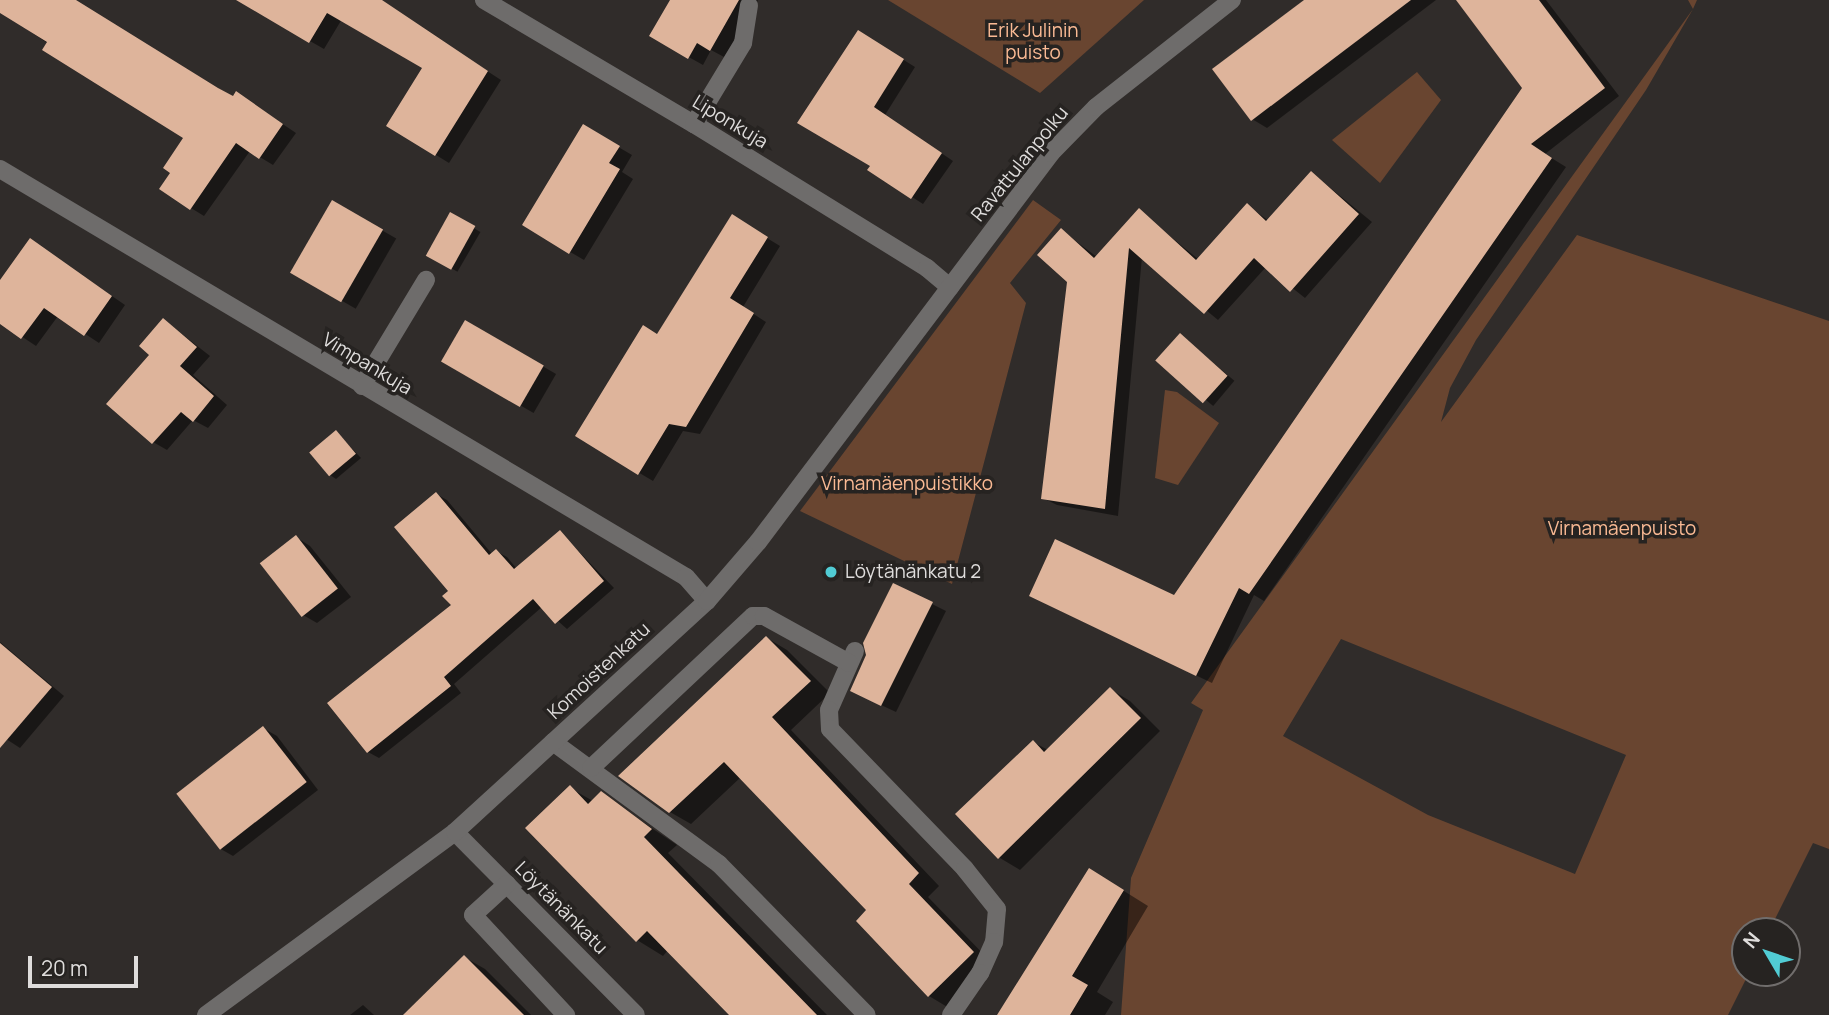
<!DOCTYPE html>
<html>
<head>
<meta charset="utf-8">
<style>
	body { margin:0 }
	#map { position:relative; width:1829px; height:1015px; overflow:hidden; background:#302c2a; font-family:Manrope,sans-serif }
	div>[style] { position:absolute }
	.green>* { inset:0; background:#694530 }
	.shadow>* { inset:0; background:#0007; transform-origin:0 0 }
	.building>* { inset:0; background:#deb49b; transform-origin:0 0 }
	.minor>* { height:18px; margin:-9px; padding:0 9px; transform-origin:9px; border-radius:9px; background:#6e6c6b }
	.dots>* { width:19px; height:19px; translate:-50% -50%; box-sizing:border-box; border:4px solid #262321; border-radius:50% }
	span { translate:-50% -50%; white-space:nowrap; text-align:center; line-height:1.15; -webkit-text-stroke:7px #262321; paint-order:stroke }
	.park-label { font-size:19px; color:#faba94 }
	.street-label { font-size:19px; color:#dfdddc }
	.poi-label { font-size:19px; color:#dfdddc }
	.left { translate:0 -50%; text-align:left }
	.north { position:absolute; left:1731px; top:917px; width:70px; height:70px; box-sizing:border-box; background:#262321; border:2px solid #706d6c; border-radius:50%; rotate:309deg; font-size:19px; font-weight:700; line-height:28px; text-align:center; color:#dfdddc }
	.north::after { content:''; display:block; margin:auto; width:24px; height:32px; background:#51ccd4; clip-path:polygon(50% 0,100% 100%,50% 72%,0 100%) }
	.scale { position:absolute; left:28px; top:956px; width:110px; height:32px; box-sizing:border-box; border:4px solid #dfdddc; border-top:0; padding-left:9px; font-size:21px; line-height:24px; white-space:nowrap; color:#dfdddc; -webkit-text-stroke:5px #262321; paint-order:stroke }
</style>
</head>
<body>
<div id="map">
	<div class="green">
		<i style="clip-path:polygon(888px 0,1144px 0,1040px 93px)"></i>
		<i style="clip-path:polygon(evenodd,1688px 0,1697px 0,1693px 9px,1646px 90px,1476px 340px,1450px 388px,1441px 422px,1577px 235px,1829px 321px,1829px 849px,1813px 843px,1769px 931px,1745px 931px,1745px 973px,1749px 973px,1728px 1015px,1121px 1015px,1131px 878px,1203px 710px,1191px 703px,1693px 9px,1688px 0,1341px 639px,1626px 755px,1575px 874px,1428px 815px,1283px 736px,1341px 639px)"></i>
		<i style="clip-path:polygon(1417px 72px,1441px 100px,1380px 183px,1332px 140px)"></i>
		<i style="clip-path:polygon(1033px 200px,1061px 220px,1010px 283px,1026px 303px,952px 584px,800px 511px)"></i>
		<i style="clip-path:polygon(1165px 390px,1177px 392px,1219px 423px,1178px 485px,1155px 478px)"></i>
	</div>
	<div class="shadow">
		<i style="clip-path:polygon(0 0,74px 0,234px 98px,250px 102px,296px 133px,273px 165px,250px 151px,204px 216px,191px 208px,172px 172px,186px 137px,0 11px)"></i>
		<i style="clip-path:polygon(276px 0,378px 0,501px 80px,449px 163px,436px 155px,425px 67px,342px 19px,324px 49px,266px 16px)"></i>
		<i style="clip-path:polygon(672px 0,758px 0,724px 57px,711px 50px,703px 65px,651px 36px)"></i>
		<i style="clip-path:polygon(1305px 0,1436px 0,1267px 128px,1252px 119px)"></i>
		<i style="clip-path:polygon(1458px 0,1546px 0,1619px 96px,1545px 154px,1566px 167px,1264px 601px,1254px 595px,1212px 683px,1046px 604px,1174px 597px,1524px 88px)"></i>
		<i style="clip-path:polygon(870px 39px,915px 67px,885px 115px,953px 161px,923px 204px,870px 170px)"></i>
		<i style="clip-path:polygon(584px 127px,632px 155px,622px 172px,633px 179px,584px 260px,524px 225px)"></i>
		<i style="clip-path:polygon(1312px 173px,1372px 222px,1305px 298px,1266px 267px,1218px 320px,1142px 257px,1118px 516px,1057px 505px,1043px 498px,1069px 281px,1061px 230px,1097px 257px,1139px 211px,1198px 259px,1247px 205px,1269px 221px)"></i>
		<i style="left:333px;top:202px;width:73px;height:81px;rotate:30deg"></i>
		<i style="left:451px;top:215px;width:34px;height:46px;rotate:30deg"></i>
		<i style="clip-path:polygon(746px 225px,780px 246px,743px 307px,766px 322px,700px 434px,683px 431px,653px 481px,577px 436px)"></i>
		<i style="clip-path:polygon(31px 240px,125px 305px,99px 343px,58px 316px,36px 346px,0 322px,0 281px)"></i>
		<i style="clip-path:polygon(164px 320px,210px 356px,193px 375px,227px 405px,208px 428px,193px 420px,167px 450px,153px 442px,152px 354px)"></i>
		<i style="left:466px;top:322px;width:104px;height:45px;rotate:30deg"></i>
		<i style="left:1180px;top:335px;width:71px;height:33px;rotate:40deg"></i>
		<i style="clip-path:polygon(336px 432px,361px 458px,336px 479px,330px 475px)"></i>
		<i style="clip-path:polygon(436px 494px,447px 500px,492px 554px,496px 551px,507px 557px,517px 569px,560px 532px,614px 588px,567px 629px,542px 607px,454px 684px,461px 693px,379px 758px,368px 752px,453px 606px)"></i>
		<i style="clip-path:polygon(296px 537px,310px 546px,351px 597px,317px 623px,303px 615px)"></i>
		<i style="clip-path:polygon(894px 585px,946px 611px,896px 712px,866px 698px)"></i>
		<i style="clip-path:polygon(767px 638px,787px 650px,830px 693px,791px 730px,939px 886px,928px 897px,993px 964px,949px 1008px,929px 996px,869px 910px,741px 777px,691px 824px,670px 812px)"></i>
		<i style="clip-path:polygon(0 642px,64px 696px,20px 748px,0 735px)"></i>
		<i style="clip-path:polygon(1110px 689px,1130px 701px,1160px 731px,1020px 870px,1000px 858px,957px 814px,1033px 742px,1048px 750px)"></i>
		<i style="clip-path:polygon(263px 728px,277px 736px,318px 790px,233px 856px,219px 848px)"></i>
		<i style="clip-path:polygon(570px 788px,593px 801px,601px 794px,677px 845px,668px 853px,827px 1015px,731px 1015px,668px 950px,663px 956px,637px 940px)"></i>
		<i style="clip-path:polygon(1116px 886px,1148px 906px,1097px 992px,1113px 1002px,1105px 1015px,999px 1015px)"></i>
		<i style="clip-path:polygon(464px 957px,485px 969px,531px 1015px,438px 1015px)"></i>
		<i style="clip-path:polygon(363px 1005px,374px 1015px,350px 1015px)"></i>
	</div>
	<div class="building">
		<i style="clip-path:polygon(0 0,76px 0,218px 88px,233px 96px,236px 91px,283px 124px,259px 159px,236px 143px,190px 210px,159px 189px,170px 173px,163px 168px,183px 138px,42px 50px,47px 42px,0 13px)"></i>
		<i style="clip-path:polygon(236px 0,382px 0,488px 71px,435px 156px,386px 126px,422px 68px,327px 13px,309px 43px)"></i>
		<i style="clip-path:polygon(670px 0,739px 0,710px 51px,697px 43px,688px 59px,649px 36px)"></i>
		<i style="clip-path:polygon(1304px 0,1411px 0,1251px 121px,1212px 69px)"></i>
		<i style="clip-path:polygon(1456px 0,1539px 0,1605px 88px,1531px 144px,1552px 158px,1249px 594px,1239px 588px,1196px 676px,1029px 596px,1055px 539px,1174px 595px,1522px 88px)"></i>
		<i style="clip-path:polygon(858px 30px,904px 59px,874px 107px,942px 153px,911px 199px,867px 170px,870px 166px,797px 123px)"></i>
		<i style="clip-path:polygon(583px 124px,620px 146px,609px 163px,620px 169px,569px 254px,522px 225px)"></i>
		<i style="clip-path:polygon(1311px 171px,1359px 214px,1290px 292px,1254px 258px,1204px 314px,1129px 248px,1105px 509px,1041px 499px,1067px 282px,1037px 255px,1061px 228px,1094px 258px,1139px 208px,1196px 260px,1247px 203px,1266px 221px)"></i>
		<i style="left:332px;top:200px;width:59px;height:84px;rotate:30deg"></i>
		<i style="left:450px;top:212px;width:29px;height:50px;rotate:29deg"></i>
		<i style="clip-path:polygon(732px 214px,768px 237px,730px 298px,754px 313px,686px 427px,669px 424px,638px 475px,575px 436px,643px 325px,657px 334px)"></i>
		<i style="clip-path:polygon(30px 238px,112px 296px,84px 336px,44px 308px,21px 339px,0 324px,0 280px)"></i>
		<i style="clip-path:polygon(163px 318px,197px 347px,180px 366px,214px 396px,193px 422px,181px 412px,152px 444px,106px 404px,149px 355px,139px 346px)"></i>
		<i style="left:465px;top:320px;width:91px;height:48px;rotate:30deg"></i>
		<i style="left:1180px;top:333px;width:64px;height:37px;rotate:42deg"></i>
		<i style="left:336px;top:430px;width:31px;height:35px;rotate:50deg"></i>
		<i style="clip-path:polygon(436px 492px,489px 555px,496px 549px,514px 569px,560px 530px,604px 581px,555px 624px,533px 599px,444px 677px,451px 686px,367px 753px,327px 703px,451px 605px,442px 596px,448px 591px,394px 527px)"></i>
		<i style="left:296px;top:535px;width:68px;height:46px;rotate:52deg"></i>
		<i style="clip-path:polygon(893px 583px,933px 602px,881px 706px,850px 691px,866px 655px,863px 643px)"></i>
		<i style="clip-path:polygon(766px 636px,811px 681px,772px 717px,919px 873px,909px 884px,974px 952px,928px 997px,856px 921px,866px 910px,724px 762px,669px 813px,618px 776px)"></i>
		<i style="clip-path:polygon(0 643px,52px 687px,0 748px)"></i>
		<i style="clip-path:polygon(1110px 687px,1141px 718px,998px 859px,955px 814px,1033px 740px,1044px 752px)"></i>
		<i style="left:263px;top:726px;width:71px;height:110px;rotate:52deg"></i>
		<i style="clip-path:polygon(570px 785px,588px 804px,601px 791px,652px 829px,644px 837px,817px 1015px,729px 1015px,647px 931px,636px 942px,525px 828px)"></i>
		<i style="clip-path:polygon(1089px 868px,1124px 890px,1072px 976px,1088px 985px,1070px 1015px,997px 1015px)"></i>
		<i style="clip-path:polygon(464px 955px,524px 1015px,403px 1015px)"></i>
	</div>
	<div class="minor">
		<i style="left:484px;top:0;width:244px;rotate:30.6deg"></i>
		<i style="left:694px;top:124px;width:274px;rotate:31.7deg"></i>
		<i style="left:927px;top:268px;width:30px;rotate:40deg"></i>
		<i style="left:694px;top:124px;width:95px;rotate:-58.8deg"></i>
		<i style="left:743px;top:43px;width:38px;rotate:-81deg"></i>
		<i style="left:0;top:169px;width:798px;rotate:30.74deg"></i>
		<i style="left:686px;top:577px;width:32px;rotate:49deg"></i>
		<i style="left:362px;top:386px;width:124px;rotate:-58.9deg"></i>
		<i style="left:855px;top:651px;width:64px;rotate:113.8deg"></i>
		<i style="left:829px;top:710px;width:19px;rotate:87deg"></i>
		<i style="left:830px;top:729px;width:194px;rotate:46deg"></i>
		<i style="left:965px;top:869px;width:51px;rotate:51.3deg"></i>
		<i style="left:997px;top:909px;width:33px;rotate:95deg"></i>
		<i style="left:994px;top:942px;width:34px;rotate:114deg"></i>
		<i style="left:980px;top:973px;width:51px;rotate:124.6deg"></i>
		<i style="left:553px;top:742px;width:206px;rotate:36.3deg"></i>
		<i style="left:719px;top:864px;width:211px;rotate:45.6deg"></i>
		<i style="left:591px;top:768px;width:222px;rotate:-43.2deg"></i>
		<i style="left:753px;top:616px;width:11px"></i>
		<i style="left:764px;top:616px;width:97px;rotate:28.9deg"></i>
		<i style="left:455px;top:832px;width:257px;rotate:45.3deg"></i>
		<i style="left:507px;top:884px;width:46px;rotate:137.6deg"></i>
		<i style="left:473px;top:915px;width:137px;rotate:47.1deg"></i>
		<i style="left:206px;top:1015px;width:309px;rotate:-36.3deg"></i>
		<i style="left:455px;top:832px;width:342px;rotate:-42.5deg"></i>
		<i style="left:707px;top:601px;width:78px;rotate:-49.2deg"></i>
		<i style="left:758px;top:542px;width:487px;rotate:-53deg"></i>
		<i style="left:1051px;top:153px;width:64px;rotate:-45.6deg"></i>
		<i style="left:1096px;top:107px;width:173px;rotate:-38.2deg"></i>
	</div>
	<div class="dots">
		<i style="left:831px;top:572px;background:#51ccd4"></i>
	</div>
	<div class="park-label">
		<span style="left:1033px;top:42px">Erik Julinin<br>puisto</span>
		<span style="left:907px;top:484px">Virnamäenpuistikko</span>
		<span style="left:1622px;top:529px">Virnamäenpuisto</span>
	</div>
	<div class="street-label">
		<span style="left:730px;top:122px;rotate:31deg">Liponkuja</span>
		<span style="left:1020px;top:164px;rotate:-51deg">Ravattulanpolku</span>
		<span style="left:367px;top:364px;rotate:31deg">Vimpankuja</span>
		<span style="left:599px;top:671px;rotate:-43deg">Komoistenkatu</span>
		<span style="left:561px;top:908px;rotate:45deg">Löytänänkatu</span>
	</div>
	<div class="poi-label">
		<span class="left" style="left:845px;top:572px">Löytänänkatu 2</span>
	</div>
	<div class="north">N</div>
	<div class="scale">20 m</div>
</div>
</body>
</html>
